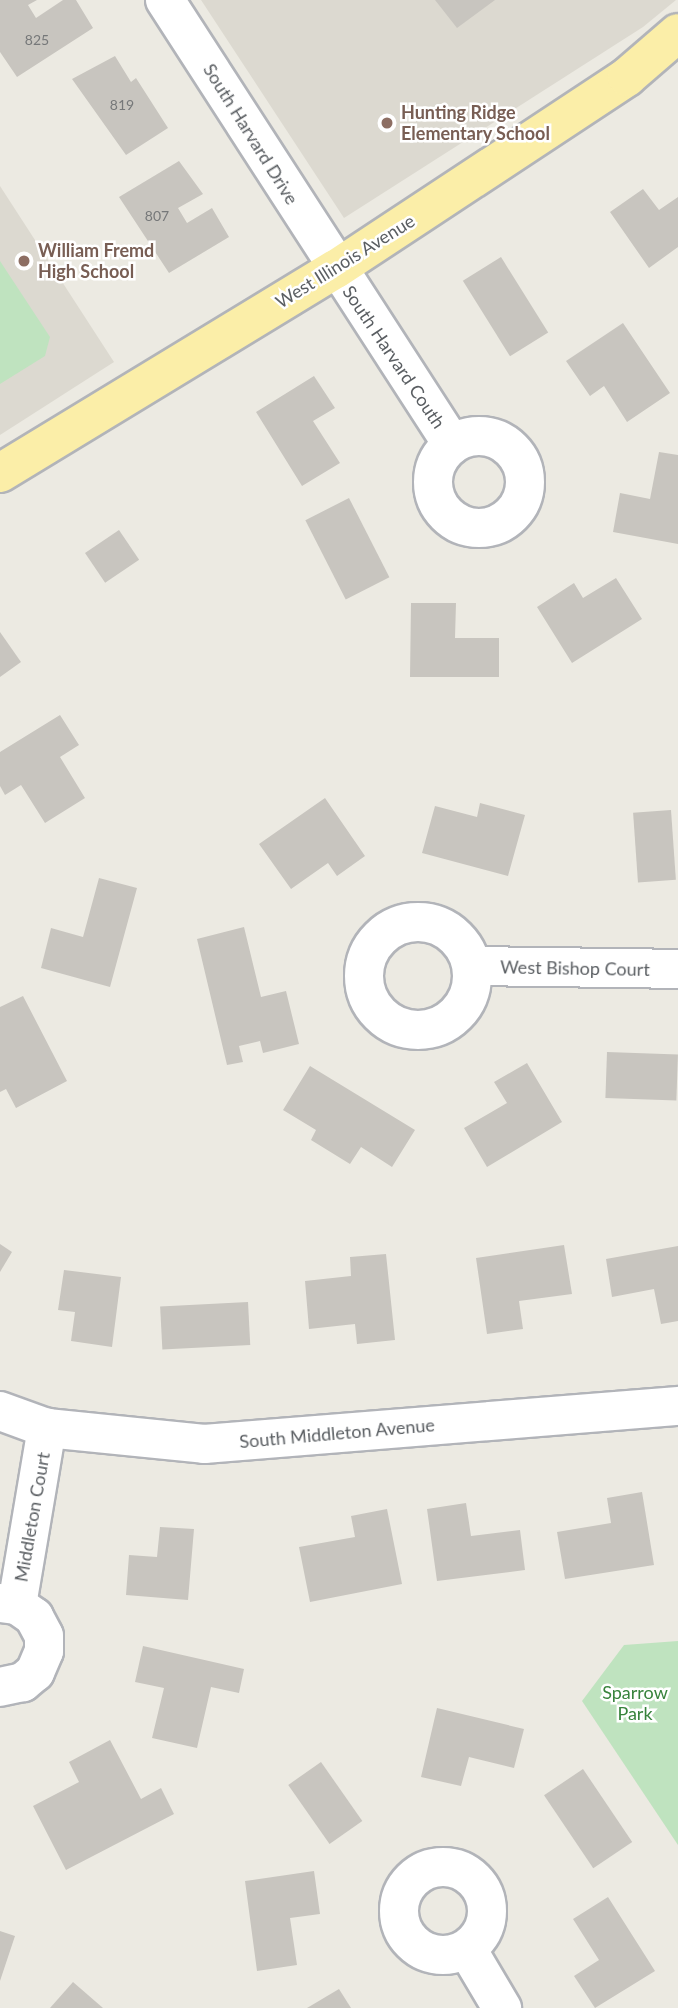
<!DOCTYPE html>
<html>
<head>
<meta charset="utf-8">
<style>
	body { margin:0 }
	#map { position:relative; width:678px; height:2008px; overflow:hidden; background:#eceae2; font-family:Lato,sans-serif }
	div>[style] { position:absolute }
	.education>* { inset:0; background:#dcd9d0 }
	.green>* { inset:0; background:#bfe3bf }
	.building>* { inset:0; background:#c8c5bf; transform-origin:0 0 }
	.roads { filter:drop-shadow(2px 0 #b2b4b9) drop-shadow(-2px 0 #b2b4b9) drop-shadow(0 2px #b2b4b9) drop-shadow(0 -2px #b2b4b9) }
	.minor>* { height:38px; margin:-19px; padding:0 19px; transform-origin:19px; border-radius:19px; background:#fff }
	.minor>.ring { margin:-19px; padding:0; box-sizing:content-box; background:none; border:38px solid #fff; border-radius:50% }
	.major>* { height:38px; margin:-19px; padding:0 19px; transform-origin:19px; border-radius:19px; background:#fbeea8 }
	.dots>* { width:19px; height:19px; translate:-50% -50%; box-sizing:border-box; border:4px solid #fff; border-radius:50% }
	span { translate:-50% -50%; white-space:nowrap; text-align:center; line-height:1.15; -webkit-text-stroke:5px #fff; paint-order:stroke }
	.number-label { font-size:14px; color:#767879 }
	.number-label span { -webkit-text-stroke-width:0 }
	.education-label { font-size:18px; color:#785e54; font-weight:700 }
	.left { translate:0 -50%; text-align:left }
	.street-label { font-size:18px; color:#5a5e62 }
	.park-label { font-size:18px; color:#38833c }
</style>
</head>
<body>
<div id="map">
	<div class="education">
		<i style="clip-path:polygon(201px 0,676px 0,643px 27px,344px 218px)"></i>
		<i style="clip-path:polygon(0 186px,114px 362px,0 435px)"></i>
	</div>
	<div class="green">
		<i style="clip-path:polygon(0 261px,50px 337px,45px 356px,0 384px)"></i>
		<i style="clip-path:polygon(678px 1641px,678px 1845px,582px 1701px,624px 1645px)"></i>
	</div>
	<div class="building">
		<i style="clip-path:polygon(0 0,37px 0,28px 5px,36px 18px,63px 0,76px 0,93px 28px,17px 77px,0 52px)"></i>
		<i style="clip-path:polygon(435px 0,495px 0,457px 28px)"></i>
		<i style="clip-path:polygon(115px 56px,131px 82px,136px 78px,168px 128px,126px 155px,72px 79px)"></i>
		<i style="clip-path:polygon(179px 161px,203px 194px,178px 208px,187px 223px,212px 208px,229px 237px,169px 273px,119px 197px)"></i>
		<i style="clip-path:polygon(643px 189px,659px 210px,678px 197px,678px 247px,649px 268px,610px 212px)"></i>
		<i style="left:501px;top:257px;width:89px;height:45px;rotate:58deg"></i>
		<i style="clip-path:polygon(623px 323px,670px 393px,627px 422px,604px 386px,590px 396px,566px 361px)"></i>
		<i style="clip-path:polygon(314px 376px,335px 408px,313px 421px,340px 463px,302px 486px,256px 412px)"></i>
		<i style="clip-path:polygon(659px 452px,678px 455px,678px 544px,613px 532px,620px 493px,650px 499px)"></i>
		<i style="left:349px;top:498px;width:89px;height:49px;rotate:63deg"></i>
		<i style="left:119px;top:530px;width:36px;height:41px;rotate:56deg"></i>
		<i style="clip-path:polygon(616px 578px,642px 619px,572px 663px,537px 607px,574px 583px,583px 598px)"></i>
		<i style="clip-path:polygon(411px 603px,456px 603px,455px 638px,499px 638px,499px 677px,410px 677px)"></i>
		<i style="clip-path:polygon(0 632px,21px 662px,0 677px)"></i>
		<i style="clip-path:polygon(60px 715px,79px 745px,60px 757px,85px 798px,45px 823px,21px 785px,5px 795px,0 786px,0 752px)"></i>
		<i style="clip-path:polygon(325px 798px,365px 856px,337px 876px,328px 863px,291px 889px,259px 844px)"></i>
		<i style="clip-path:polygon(480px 803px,525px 815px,508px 876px,422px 853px,435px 806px,477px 817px)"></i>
		<i style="left:671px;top:810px;width:70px;height:38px;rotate:86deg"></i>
		<i style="clip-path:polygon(99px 878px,137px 888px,110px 987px,41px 968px,51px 928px,83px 937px)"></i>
		<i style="clip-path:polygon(244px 927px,261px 997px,286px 991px,299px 1044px,263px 1053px,260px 1041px,239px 1046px,243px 1062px,227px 1065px,197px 939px)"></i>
		<i style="clip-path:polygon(23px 996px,67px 1081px,16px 1108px,6px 1089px,0 1092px,0 1007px)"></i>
		<i style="left:607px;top:1052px;width:71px;height:46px;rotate:2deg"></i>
		<i style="clip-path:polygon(527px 1063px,562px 1122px,487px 1167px,464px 1128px,507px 1103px,494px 1082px)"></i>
		<i style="clip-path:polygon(310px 1066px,415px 1130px,392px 1167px,361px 1147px,350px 1164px,311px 1140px,316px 1130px,283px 1110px)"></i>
		<i style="clip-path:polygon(0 1244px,12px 1252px,0 1272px)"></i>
		<i style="clip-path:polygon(564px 1245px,572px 1294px,519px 1301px,523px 1329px,487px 1334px,476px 1258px)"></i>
		<i style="clip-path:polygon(678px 1246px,678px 1321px,661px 1324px,654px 1289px,612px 1297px,606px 1259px)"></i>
		<i style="clip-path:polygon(386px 1254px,395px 1340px,357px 1344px,355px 1324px,309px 1329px,305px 1281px,351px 1276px,350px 1257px)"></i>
		<i style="clip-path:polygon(64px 1270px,121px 1277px,112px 1347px,71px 1341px,75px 1312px,58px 1310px)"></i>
		<i style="left:248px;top:1302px;width:43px;height:88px;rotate:87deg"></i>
		<i style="clip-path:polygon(642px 1492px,654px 1565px,565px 1579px,557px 1532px,611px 1523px,607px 1498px)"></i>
		<i style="clip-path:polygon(466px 1503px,471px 1536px,520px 1530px,525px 1570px,437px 1581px,427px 1509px)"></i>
		<i style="clip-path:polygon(387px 1509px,402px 1584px,310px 1602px,299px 1547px,355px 1537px,351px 1516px)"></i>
		<i style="clip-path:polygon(160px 1527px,194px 1529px,188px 1600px,126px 1595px,129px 1555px,157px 1557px)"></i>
		<i style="clip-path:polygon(143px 1646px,244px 1669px,239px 1693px,211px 1687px,197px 1748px,152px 1738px,164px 1688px,135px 1682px)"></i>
		<i style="clip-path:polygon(437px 1708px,524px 1729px,514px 1768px,469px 1757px,461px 1786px,421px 1777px)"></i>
		<i style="clip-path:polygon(110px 1740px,141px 1799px,161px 1788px,174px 1814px,66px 1870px,33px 1806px,79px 1782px,69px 1762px)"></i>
		<i style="left:321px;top:1762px;width:72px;height:40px;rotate:55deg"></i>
		<i style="left:583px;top:1769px;width:88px;height:47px;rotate:56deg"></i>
		<i style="clip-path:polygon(314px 1871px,320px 1914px,290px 1918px,297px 1965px,257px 1971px,245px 1881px)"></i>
		<i style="clip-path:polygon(608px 1897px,655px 1971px,595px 2008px,574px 1976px,599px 1960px,573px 1919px)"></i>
		<i style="clip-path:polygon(0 1931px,15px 1936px,0 1981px)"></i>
		<i style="clip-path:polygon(73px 1982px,103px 2008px,50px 2008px)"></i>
		<i style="clip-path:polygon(339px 1989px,351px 2008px,307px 2008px)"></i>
	</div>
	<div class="roads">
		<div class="minor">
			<i style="left:165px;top:0;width:529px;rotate:57.12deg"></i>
			<i class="ring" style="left:433px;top:436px;width:54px;height:54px"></i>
			<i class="ring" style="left:364px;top:922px;width:70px;height:70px"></i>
			<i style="left:472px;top:966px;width:206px;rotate:0.8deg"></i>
			<i style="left:0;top:1411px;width:50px;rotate:19.9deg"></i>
			<i style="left:47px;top:1428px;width:158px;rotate:5.8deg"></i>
			<i style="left:204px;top:1444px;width:476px;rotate:-4.6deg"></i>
			<i style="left:0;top:1603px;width:17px;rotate:7deg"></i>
			<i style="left:17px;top:1605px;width:21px;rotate:35deg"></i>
			<i style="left:34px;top:1617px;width:21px;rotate:62deg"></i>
			<i style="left:44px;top:1636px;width:15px;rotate:90deg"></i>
			<i style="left:44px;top:1651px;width:23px;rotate:113deg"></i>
			<i style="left:35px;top:1672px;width:16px;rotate:140deg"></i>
			<i style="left:23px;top:1682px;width:24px;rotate:168deg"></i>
			<i style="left:17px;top:1605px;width:180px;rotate:-80.4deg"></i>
			<i class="ring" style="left:399px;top:1867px;width:50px;height:50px"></i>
			<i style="left:467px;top:1949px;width:69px;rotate:59.3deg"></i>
		</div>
		<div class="major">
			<i style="left:0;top:473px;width:393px;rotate:-31.3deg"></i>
			<i style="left:336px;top:269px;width:349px;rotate:-33.4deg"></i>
			<i style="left:627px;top:77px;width:67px;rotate:-40.8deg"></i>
		</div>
	</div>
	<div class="dots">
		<i style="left:387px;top:123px;background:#8d6e63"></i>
		<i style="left:24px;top:261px;background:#8d6e63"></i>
	</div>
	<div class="number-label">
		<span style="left:37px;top:40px">825</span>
		<span style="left:122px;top:105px">819</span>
		<span style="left:157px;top:216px">807</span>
	</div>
	<div class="education-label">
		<span class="left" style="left:401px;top:123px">Hunting Ridge<br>Elementary School</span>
		<span class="left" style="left:38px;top:261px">William Fremd<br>High School</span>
	</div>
	<div class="street-label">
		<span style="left:251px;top:134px;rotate:58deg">South Harvard Drive</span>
		<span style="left:345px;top:261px;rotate:-32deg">West Illinois Avenue</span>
		<span style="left:394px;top:357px;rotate:56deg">South Harvard Couth</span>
		<span style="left:575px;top:968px;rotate:1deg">West Bishop Court</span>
		<span style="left:337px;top:1433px;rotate:-5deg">South Middleton Avenue</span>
		<span style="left:32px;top:1517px;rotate:-80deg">Middleton Court</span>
	</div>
	<div class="park-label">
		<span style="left:635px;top:1703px">Sparrow<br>Park</span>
	</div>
</div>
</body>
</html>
